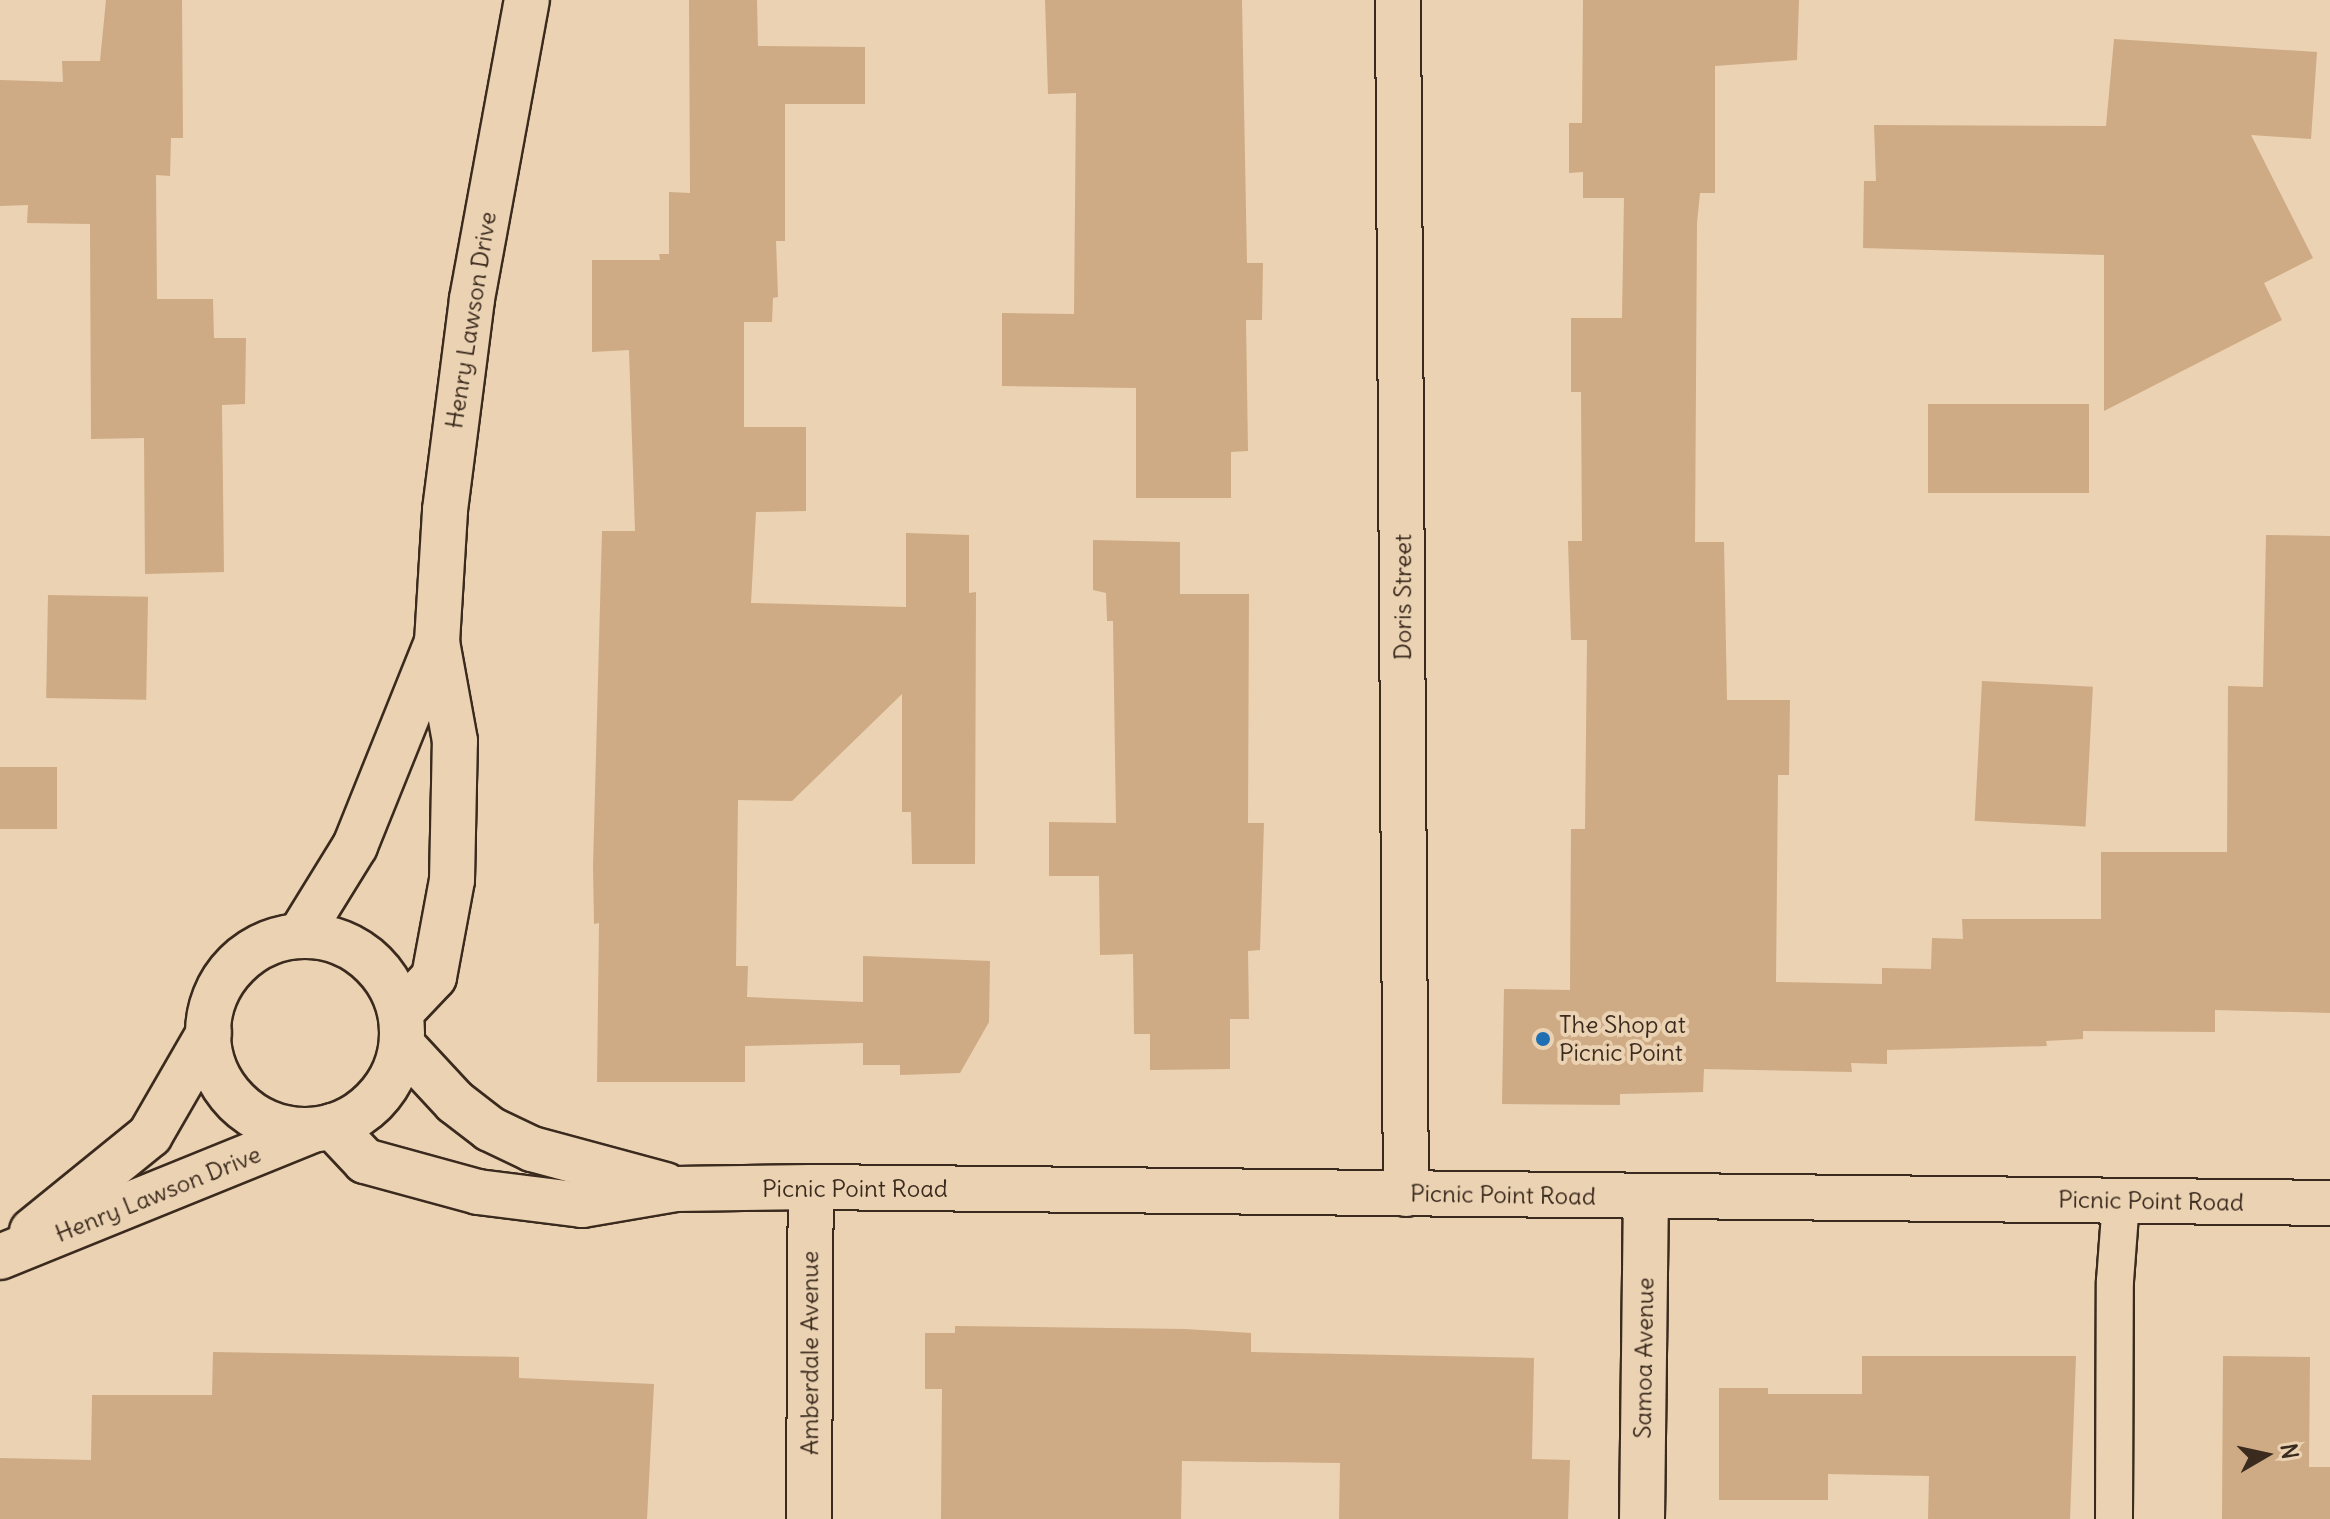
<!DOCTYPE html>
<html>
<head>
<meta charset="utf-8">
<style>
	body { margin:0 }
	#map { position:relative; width:2330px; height:1519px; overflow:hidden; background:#ead2b2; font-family:Delius,sans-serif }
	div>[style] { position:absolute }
	.building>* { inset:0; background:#ceab85; transform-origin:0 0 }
	.roads { filter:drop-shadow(2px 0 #3b2a1e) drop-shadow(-2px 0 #3b2a1e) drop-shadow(0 2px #3b2a1e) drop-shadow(0 -2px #3b2a1e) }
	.lane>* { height:36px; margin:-18px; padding:0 18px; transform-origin:18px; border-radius:18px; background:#ead2b2 }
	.street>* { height:44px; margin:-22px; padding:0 22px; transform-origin:22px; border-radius:22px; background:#ead2b2 }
	.secondary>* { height:44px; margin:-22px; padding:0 22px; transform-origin:22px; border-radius:22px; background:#ead2b2 }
	.secondary>.ring { margin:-22px; padding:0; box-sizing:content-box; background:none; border:44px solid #ead2b2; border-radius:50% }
	.dots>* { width:22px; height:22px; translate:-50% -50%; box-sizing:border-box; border:4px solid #ead2b2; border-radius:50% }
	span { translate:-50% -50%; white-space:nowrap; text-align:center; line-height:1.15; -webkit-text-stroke:8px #ead2b2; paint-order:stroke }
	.street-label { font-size:24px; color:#3b2a1e }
	.poi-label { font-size:24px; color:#3b2a1e }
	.left { translate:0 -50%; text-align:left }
	.north { position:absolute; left:2226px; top:1415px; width:80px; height:80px; -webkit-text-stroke:6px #ead2b2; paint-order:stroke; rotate:81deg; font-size:22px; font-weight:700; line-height:32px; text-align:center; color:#3b2a1e }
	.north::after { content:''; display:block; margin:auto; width:28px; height:36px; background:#3b2a1e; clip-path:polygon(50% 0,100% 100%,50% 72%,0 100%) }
</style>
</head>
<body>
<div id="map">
	<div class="building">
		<i style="clip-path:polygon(106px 0,182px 0,183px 138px,171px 138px,170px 176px,156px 175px,157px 299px,213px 299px,214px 338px,246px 338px,245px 404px,222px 405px,224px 572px,145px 574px,144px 438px,91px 439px,90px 224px,27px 223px,28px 205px,0 206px,0 80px,63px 82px,62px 61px,100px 61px)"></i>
		<i style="clip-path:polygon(689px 0,757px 0,758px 46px,865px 47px,865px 104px,785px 104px,785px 241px,776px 241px,778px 297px,773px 298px,772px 322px,744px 322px,744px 427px,806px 427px,806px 511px,756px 512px,751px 603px,906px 607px,906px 533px,969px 535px,969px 593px,976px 592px,975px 864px,912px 864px,911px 812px,902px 812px,902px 694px,792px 801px,738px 800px,736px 966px,748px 966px,747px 997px,863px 1002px,863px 956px,990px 961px,989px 1022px,960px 1073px,900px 1075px,900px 1065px,863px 1065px,863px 1043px,745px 1046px,745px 1082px,597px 1082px,599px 923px,594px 924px,593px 866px,602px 531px,635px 531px,629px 350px,592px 352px,592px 260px,660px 260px,659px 254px,669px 254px,669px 192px,690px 193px)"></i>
		<i style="clip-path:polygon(1045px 0,1242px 0,1247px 263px,1263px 263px,1262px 320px,1246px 320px,1248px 451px,1231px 452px,1231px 498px,1136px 498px,1136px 388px,1002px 386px,1002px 313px,1074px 314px,1076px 93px,1048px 94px)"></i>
		<i style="clip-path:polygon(1583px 0,1799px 0,1797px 60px,1715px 66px,1715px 193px,1700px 193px,1697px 223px,1695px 542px,1724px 542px,1727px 700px,1790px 700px,1789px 775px,1778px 775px,1776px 982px,1882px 984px,1882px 968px,1931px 969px,1932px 938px,1963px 939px,1962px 919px,2101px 919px,2101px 852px,2227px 852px,2228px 686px,2263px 687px,2266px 535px,2330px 536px,2330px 1013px,2215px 1010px,2215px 1032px,2083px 1031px,2083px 1039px,2046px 1041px,2047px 1046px,1887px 1050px,1887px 1064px,1851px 1063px,1852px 1072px,1704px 1069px,1703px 1092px,1620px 1094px,1620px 1105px,1502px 1104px,1504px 989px,1570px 990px,1571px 829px,1585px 829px,1587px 640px,1571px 640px,1568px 541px,1582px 541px,1581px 392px,1571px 392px,1571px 318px,1622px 318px,1624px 198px,1583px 198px,1583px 172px,1569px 173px,1569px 123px,1582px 123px)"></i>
		<i style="clip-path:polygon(2114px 39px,2317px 52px,2311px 139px,2251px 135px,2313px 258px,2264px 283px,2282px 320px,2104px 411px,2104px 255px,1863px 248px,1864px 181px,1876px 181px,1874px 125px,2106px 126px)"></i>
		<i style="left:1928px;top:404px;width:161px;height:89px"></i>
		<i style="clip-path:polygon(1093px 540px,1180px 542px,1180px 594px,1249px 594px,1248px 823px,1264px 823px,1260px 950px,1248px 951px,1249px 1019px,1230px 1019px,1230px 1069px,1150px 1070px,1150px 1034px,1134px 1034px,1133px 954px,1100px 955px,1099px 876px,1049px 876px,1049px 822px,1116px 823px,1113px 621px,1107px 621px,1106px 593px,1093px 590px)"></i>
		<i style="left:48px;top:595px;width:100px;height:103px;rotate:1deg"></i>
		<i style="left:1982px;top:681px;width:111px;height:140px;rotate:3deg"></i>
		<i style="left:0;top:767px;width:57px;height:62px"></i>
		<i style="clip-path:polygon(955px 1326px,1185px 1329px,1251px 1333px,1251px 1352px,1534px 1358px,1532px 1459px,1570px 1460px,1568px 1519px,1339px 1519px,1340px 1463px,1182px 1461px,1181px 1519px,941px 1519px,942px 1389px,925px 1389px,925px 1333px,955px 1333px)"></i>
		<i style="clip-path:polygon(213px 1352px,519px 1357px,519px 1378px,654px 1384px,647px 1519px,0 1519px,0 1458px,91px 1460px,92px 1395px,212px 1395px)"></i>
		<i style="clip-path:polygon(1862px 1356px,2076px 1356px,2070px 1519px,1928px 1519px,1929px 1476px,1828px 1474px,1828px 1500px,1719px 1500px,1719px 1388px,1768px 1388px,1768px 1394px,1862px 1394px)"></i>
		<i style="clip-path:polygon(2223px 1356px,2310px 1357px,2309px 1467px,2330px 1467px,2330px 1519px,2222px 1519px)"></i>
	</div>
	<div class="roads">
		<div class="lane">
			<i style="left:2114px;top:1519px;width:238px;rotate:-89.8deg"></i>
			<i style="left:2115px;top:1281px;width:80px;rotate:-85.7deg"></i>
		</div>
		<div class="street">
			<i style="left:1398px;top:0;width:1194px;rotate:89.62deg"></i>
			<i style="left:809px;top:1519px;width:332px;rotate:-89.7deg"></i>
			<i style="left:1642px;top:1519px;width:322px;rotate:-89.3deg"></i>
		</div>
		<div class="secondary">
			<i style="left:300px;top:935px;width:105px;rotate:-58.3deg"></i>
			<i style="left:355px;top:846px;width:220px;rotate:-68.1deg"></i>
			<i class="ring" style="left:208px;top:936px;width:150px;height:150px"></i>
			<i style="left:401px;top:1012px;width:48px;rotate:-46.7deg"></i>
			<i style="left:434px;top:977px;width:99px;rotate:-79.5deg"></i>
			<i style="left:452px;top:880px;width:139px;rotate:-88.8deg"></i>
			<i style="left:455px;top:741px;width:101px;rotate:-100.3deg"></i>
			<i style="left:437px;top:642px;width:132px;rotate:-86.5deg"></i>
			<i style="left:445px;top:510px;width:213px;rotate:-82.7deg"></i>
			<i style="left:472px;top:299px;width:304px;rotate:-79.6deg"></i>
			<i style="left:403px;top:1046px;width:76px;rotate:47.1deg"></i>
			<i style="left:455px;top:1102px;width:44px;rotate:37.6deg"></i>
			<i style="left:490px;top:1129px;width:47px;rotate:25.5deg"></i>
			<i style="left:532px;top:1149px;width:138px;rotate:15.1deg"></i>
			<i style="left:332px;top:1126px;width:48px;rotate:46.7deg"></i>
			<i style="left:365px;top:1161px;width:117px;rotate:15.3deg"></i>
			<i style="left:478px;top:1192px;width:105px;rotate:7.1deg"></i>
			<i style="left:582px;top:1205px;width:95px;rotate:-9.7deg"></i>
			<i style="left:676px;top:1189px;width:135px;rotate:-0.8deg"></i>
			<i style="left:811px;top:1187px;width:1519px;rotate:0.6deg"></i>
			<i style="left:32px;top:1231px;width:152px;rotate:-39.1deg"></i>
			<i style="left:150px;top:1135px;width:118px;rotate:-60deg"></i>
			<i style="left:0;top:1257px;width:338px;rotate:-22.1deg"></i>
		</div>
	</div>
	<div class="dots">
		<i style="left:1543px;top:1039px;background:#1f6fb2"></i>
	</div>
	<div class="street-label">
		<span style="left:471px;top:320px;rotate:-81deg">Henry Lawson Drive</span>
		<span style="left:1403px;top:597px;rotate:-90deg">Doris Street</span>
		<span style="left:855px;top:1189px">Picnic Point Road</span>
		<span style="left:158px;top:1194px;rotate:-22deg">Henry Lawson Drive</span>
		<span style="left:1503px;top:1195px;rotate:1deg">Picnic Point Road</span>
		<span style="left:2151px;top:1201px;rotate:1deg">Picnic Point Road</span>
		<span style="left:810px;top:1353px;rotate:-90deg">Amberdale Avenue</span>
		<span style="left:1644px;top:1358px;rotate:-89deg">Samoa Avenue</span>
	</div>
	<div class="poi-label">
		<span class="left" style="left:1559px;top:1039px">The Shop at<br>Picnic Point</span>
	</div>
	<div class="north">N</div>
</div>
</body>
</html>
